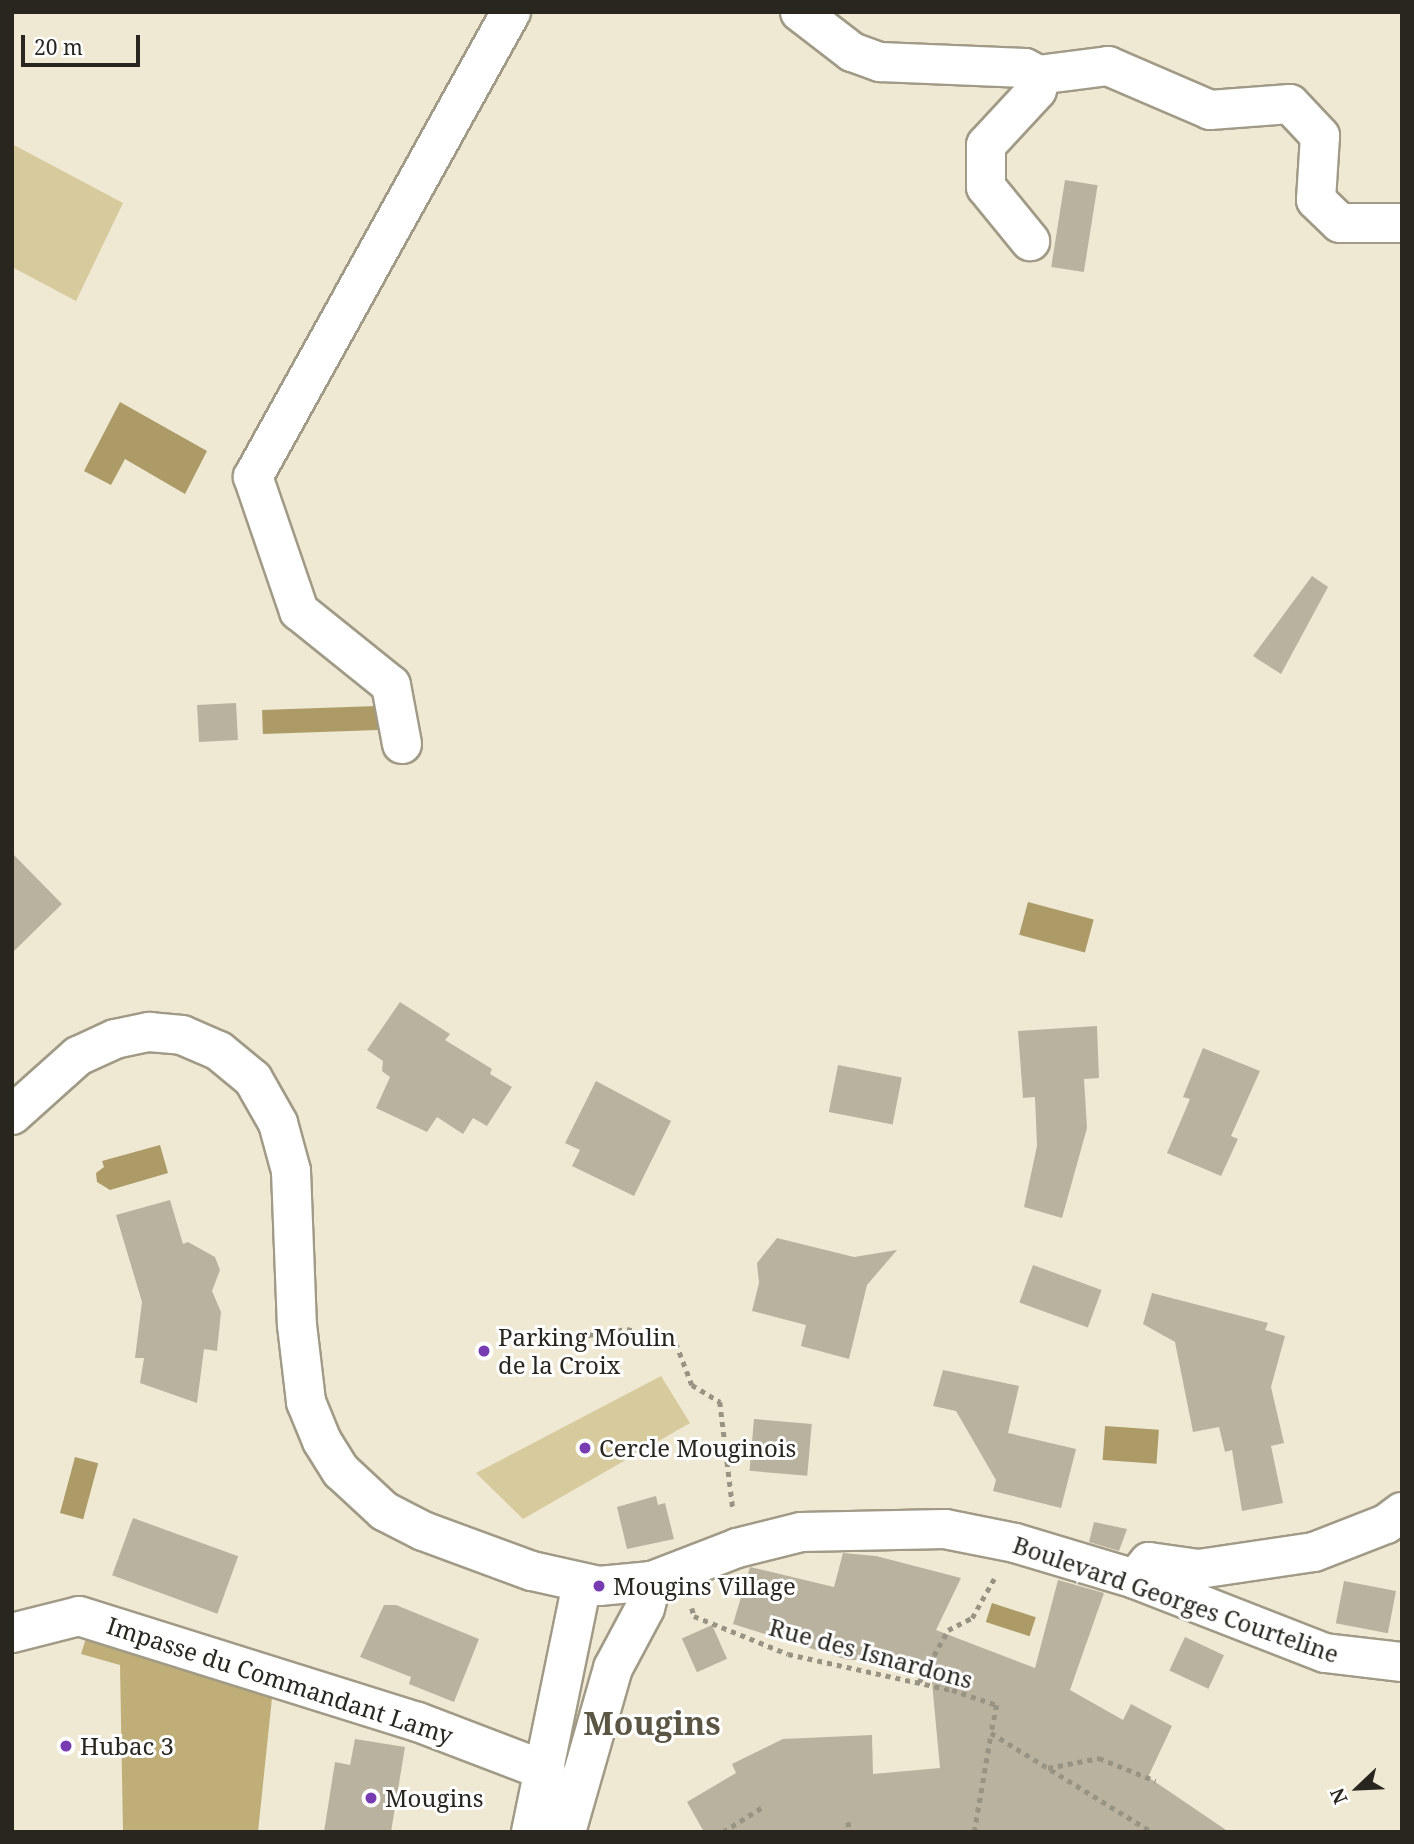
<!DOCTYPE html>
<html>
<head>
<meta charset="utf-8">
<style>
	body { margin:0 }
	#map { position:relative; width:1414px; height:1844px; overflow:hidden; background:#efe9d4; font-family:"Noto Serif",serif }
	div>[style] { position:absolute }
	.green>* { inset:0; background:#d7ca9c }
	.forest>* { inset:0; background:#bfae78 }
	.water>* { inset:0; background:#ac9b66; transform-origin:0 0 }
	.building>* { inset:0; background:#b8b29e; transform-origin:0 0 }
	.path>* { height:4.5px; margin-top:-2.25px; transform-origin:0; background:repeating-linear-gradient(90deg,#989484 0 5px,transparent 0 10px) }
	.roads { filter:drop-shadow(2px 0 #a09a86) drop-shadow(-2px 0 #a09a86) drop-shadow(0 2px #a09a86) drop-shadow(0 -2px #a09a86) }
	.minor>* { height:38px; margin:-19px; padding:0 19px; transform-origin:19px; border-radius:19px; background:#fff }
	.dots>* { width:19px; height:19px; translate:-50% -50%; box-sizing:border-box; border:4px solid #fff; border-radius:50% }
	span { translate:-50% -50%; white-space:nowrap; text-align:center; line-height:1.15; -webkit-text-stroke:6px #fff; paint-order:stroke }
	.poi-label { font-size:24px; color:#28261e }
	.left { translate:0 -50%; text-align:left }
	.street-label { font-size:24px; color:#28261e }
	.district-label { font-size:32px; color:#5b5543; font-weight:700 }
	.frame { position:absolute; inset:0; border:14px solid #28261e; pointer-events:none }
	.north { position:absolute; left:1323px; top:1753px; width:70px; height:70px; -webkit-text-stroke:5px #fff; paint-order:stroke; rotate:247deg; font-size:19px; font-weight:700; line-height:28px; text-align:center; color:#28261e }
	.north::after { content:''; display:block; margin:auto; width:24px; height:32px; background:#28261e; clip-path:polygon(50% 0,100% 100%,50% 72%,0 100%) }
	.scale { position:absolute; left:21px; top:35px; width:119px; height:32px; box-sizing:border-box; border:4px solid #28261e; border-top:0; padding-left:9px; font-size:21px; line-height:24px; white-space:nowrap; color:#28261e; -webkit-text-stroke:5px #fff; paint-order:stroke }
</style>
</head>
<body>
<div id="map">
	<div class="green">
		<i style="clip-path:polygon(12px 144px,123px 203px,76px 301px,12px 267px)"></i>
		<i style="clip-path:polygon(661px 1376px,690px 1423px,523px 1519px,476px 1473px)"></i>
	</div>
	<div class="forest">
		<i style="clip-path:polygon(88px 1632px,273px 1688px,258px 1832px,123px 1832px,120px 1665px,81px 1654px)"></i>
	</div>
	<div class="water">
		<i style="clip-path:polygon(120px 402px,207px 451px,185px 494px,125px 459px,111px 485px,84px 471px)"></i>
		<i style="left:377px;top:706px;width:24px;height:115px;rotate:88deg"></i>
		<i style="left:1028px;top:902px;width:68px;height:34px;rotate:15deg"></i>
		<i style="clip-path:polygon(160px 1145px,168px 1173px,110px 1190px,97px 1182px,96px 1173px,104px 1167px,102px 1161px)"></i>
		<i style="left:1105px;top:1426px;width:54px;height:34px;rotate:4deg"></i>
		<i style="left:75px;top:1457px;width:24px;height:58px;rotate:15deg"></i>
		<i style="left:992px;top:1603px;width:46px;height:20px;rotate:18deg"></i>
	</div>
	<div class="building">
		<i style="left:1065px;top:180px;width:33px;height:88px;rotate:9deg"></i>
		<i style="clip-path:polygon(1312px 576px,1328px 587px,1281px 674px,1253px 656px)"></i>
		<i style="left:236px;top:703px;width:37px;height:39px;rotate:87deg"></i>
		<i style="clip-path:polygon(12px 853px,62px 904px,12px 953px)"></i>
		<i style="clip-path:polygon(400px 1002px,450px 1034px,445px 1040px,492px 1069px,490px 1074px,512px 1087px,487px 1126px,473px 1118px,463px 1134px,437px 1117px,427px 1132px,376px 1108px,390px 1077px,382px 1071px,383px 1061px,367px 1050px)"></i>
		<i style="clip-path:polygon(1097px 1026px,1099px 1078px,1084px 1079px,1087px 1128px,1062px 1218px,1024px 1207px,1037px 1146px,1035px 1097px,1023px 1098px,1018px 1031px)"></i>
		<i style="clip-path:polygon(1203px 1048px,1260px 1071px,1231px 1136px,1238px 1139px,1221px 1176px,1167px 1153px,1190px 1099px,1183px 1097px)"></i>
		<i style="left:838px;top:1065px;width:65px;height:48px;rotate:11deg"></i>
		<i style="clip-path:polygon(596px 1081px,671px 1121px,634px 1196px,572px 1166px,580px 1150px,565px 1143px)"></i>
		<i style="clip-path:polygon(170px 1200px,183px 1244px,188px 1242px,215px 1257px,220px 1270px,212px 1291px,221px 1312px,217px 1351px,204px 1349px,197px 1403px,140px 1383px,144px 1358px,135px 1358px,142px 1302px,116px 1215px)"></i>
		<i style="clip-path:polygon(777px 1238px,854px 1257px,897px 1250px,867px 1285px,849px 1359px,801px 1346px,806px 1325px,752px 1311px,759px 1283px,757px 1263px)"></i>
		<i style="left:1033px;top:1265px;width:73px;height:40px;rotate:20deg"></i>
		<i style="clip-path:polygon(1152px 1293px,1268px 1323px,1265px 1330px,1285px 1336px,1271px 1387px,1284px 1443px,1271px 1446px,1283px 1503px,1242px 1511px,1232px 1450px,1225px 1452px,1219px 1427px,1193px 1432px,1175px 1342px,1143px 1324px)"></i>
		<i style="clip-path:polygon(943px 1370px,1019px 1386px,1008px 1433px,1076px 1449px,1061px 1508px,993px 1491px,996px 1480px,956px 1411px,933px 1406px)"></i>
		<i style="left:754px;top:1419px;width:58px;height:52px;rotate:5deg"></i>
		<i style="clip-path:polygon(656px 1496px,658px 1505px,665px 1503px,674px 1539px,627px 1549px,617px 1507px)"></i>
		<i style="left:133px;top:1518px;width:112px;height:61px;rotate:20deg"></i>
		<i style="clip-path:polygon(1094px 1522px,1127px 1529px,1119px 1551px,1089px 1542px)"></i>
		<i style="clip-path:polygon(843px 1553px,876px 1556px,961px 1578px,936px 1630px,1035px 1668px,1058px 1580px,1104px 1593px,1070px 1690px,1123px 1720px,1131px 1704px,1172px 1726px,1148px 1777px,1229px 1832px,704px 1832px,687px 1802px,736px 1773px,732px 1764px,783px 1739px,872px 1735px,873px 1774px,940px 1768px,930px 1661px,848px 1660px,733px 1624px,750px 1567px,834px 1587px)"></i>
		<i style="left:1344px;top:1581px;width:53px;height:43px;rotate:11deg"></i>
		<i style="clip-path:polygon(384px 1605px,396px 1605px,479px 1639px,454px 1702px,409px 1684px,411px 1677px,360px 1657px)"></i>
		<i style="left:712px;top:1625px;width:37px;height:33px;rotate:66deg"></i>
		<i style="left:1185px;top:1637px;width:43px;height:37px;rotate:25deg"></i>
		<i style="clip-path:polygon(355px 1739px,405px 1747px,391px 1832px,324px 1832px,335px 1762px,350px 1765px)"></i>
	</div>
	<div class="path">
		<i style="left:568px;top:1338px;width:60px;rotate:-8.7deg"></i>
		<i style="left:627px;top:1329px;width:51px;rotate:15.9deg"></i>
		<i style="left:676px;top:1343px;width:45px;rotate:69.1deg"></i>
		<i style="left:692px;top:1385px;width:33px;rotate:31deg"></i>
		<i style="left:720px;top:1402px;width:109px;rotate:83.1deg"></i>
		<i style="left:692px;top:1608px;width:8px;rotate:76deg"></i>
		<i style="left:694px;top:1616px;width:101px;rotate:22deg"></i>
		<i style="left:788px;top:1654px;width:168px;rotate:12.4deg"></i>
		<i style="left:952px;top:1690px;width:47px;rotate:18.4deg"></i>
		<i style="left:997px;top:1705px;width:29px;rotate:102deg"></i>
		<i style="left:991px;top:1733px;width:189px;rotate:31.6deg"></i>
		<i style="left:919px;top:1682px;width:60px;rotate:-60.9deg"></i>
		<i style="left:948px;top:1630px;width:27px;rotate:-27deg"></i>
		<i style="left:972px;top:1618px;width:47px;rotate:-60.7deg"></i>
		<i style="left:1048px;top:1768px;width:52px;rotate:-11.1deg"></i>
		<i style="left:1099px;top:1758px;width:61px;rotate:22deg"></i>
		<i style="left:848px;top:1822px;width:10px;rotate:79deg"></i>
		<i style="left:723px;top:1832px;width:45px;rotate:-32.3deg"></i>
		<i style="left:974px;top:1832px;width:100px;rotate:-80.3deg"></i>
	</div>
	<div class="roads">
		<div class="minor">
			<i style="left:800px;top:12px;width:66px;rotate:37.6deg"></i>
			<i style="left:852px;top:52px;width:30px;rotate:20deg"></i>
			<i style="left:880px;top:62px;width:145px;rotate:2.4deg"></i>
			<i style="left:1025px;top:68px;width:15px;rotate:28deg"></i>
			<i style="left:1038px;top:75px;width:15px;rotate:94deg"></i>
			<i style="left:1037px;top:90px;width:75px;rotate:132.8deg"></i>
			<i style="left:986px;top:145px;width:42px;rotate:90deg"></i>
			<i style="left:986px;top:187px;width:70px;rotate:50.8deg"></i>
			<i style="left:1038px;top:75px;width:71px;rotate:-7.3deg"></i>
			<i style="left:1108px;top:66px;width:111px;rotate:23.3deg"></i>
			<i style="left:1210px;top:110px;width:80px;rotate:-4.3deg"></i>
			<i style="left:1290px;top:104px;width:44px;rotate:46.8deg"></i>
			<i style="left:1320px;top:136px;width:64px;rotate:93.6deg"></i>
			<i style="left:1316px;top:200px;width:33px;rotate:44deg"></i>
			<i style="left:1340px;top:223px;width:62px"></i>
			<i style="left:402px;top:744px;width:60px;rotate:-100.6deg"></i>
			<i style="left:391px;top:685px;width:118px;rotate:-141.2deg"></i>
			<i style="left:299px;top:611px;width:142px;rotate:-108.9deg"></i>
			<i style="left:253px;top:477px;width:532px;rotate:-60.98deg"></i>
			<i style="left:12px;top:1115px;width:89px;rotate:-41.8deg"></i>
			<i style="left:78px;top:1056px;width:41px;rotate:-24.7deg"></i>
			<i style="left:115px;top:1039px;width:35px;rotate:-12deg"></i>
			<i style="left:149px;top:1032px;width:33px;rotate:5deg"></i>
			<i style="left:182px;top:1035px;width:40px;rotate:23.4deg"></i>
			<i style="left:219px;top:1051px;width:44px;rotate:39.5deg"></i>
			<i style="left:253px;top:1079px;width:51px;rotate:60.4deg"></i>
			<i style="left:278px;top:1123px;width:50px;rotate:74.8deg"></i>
			<i style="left:291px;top:1171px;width:154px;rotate:87.8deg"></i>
			<i style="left:297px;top:1325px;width:78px;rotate:83.3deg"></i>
			<i style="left:306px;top:1402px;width:42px;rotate:67.7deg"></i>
			<i style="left:322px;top:1441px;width:36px;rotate:58deg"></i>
			<i style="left:341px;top:1471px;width:59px;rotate:42.9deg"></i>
			<i style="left:384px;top:1511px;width:44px;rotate:27.1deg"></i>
			<i style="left:423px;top:1531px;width:116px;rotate:20.2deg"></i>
			<i style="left:532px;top:1571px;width:69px;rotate:12.6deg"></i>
			<i style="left:599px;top:1586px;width:53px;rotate:-5.4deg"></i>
			<i style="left:652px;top:1581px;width:91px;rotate:-21.2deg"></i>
			<i style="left:737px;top:1548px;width:66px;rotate:-14deg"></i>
			<i style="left:801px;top:1532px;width:144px;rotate:-1.2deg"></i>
			<i style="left:945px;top:1529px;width:71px;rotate:11.3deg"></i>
			<i style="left:1015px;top:1543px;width:125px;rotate:16.7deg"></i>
			<i style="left:1135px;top:1579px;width:204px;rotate:21.3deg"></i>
			<i style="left:1325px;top:1653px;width:78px;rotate:6.7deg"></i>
			<i style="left:1135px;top:1579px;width:22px;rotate:-51deg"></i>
			<i style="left:1149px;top:1562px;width:50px;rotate:8deg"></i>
			<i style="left:1199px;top:1569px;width:116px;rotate:-8.4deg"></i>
			<i style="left:1314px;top:1552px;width:77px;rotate:-21.3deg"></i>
			<i style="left:1386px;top:1524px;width:20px;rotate:-37deg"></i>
			<i style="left:12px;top:1633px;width:69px;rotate:-14.2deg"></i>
			<i style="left:79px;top:1616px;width:355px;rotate:17.4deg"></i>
			<i style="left:418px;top:1722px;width:137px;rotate:20.9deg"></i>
			<i style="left:531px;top:1832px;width:253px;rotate:-78.4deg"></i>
			<i style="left:566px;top:1832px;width:171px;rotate:-74deg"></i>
			<i style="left:613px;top:1668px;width:68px;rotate:-61.9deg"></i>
			<i style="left:645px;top:1608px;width:28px;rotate:-75deg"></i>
		</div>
	</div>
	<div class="dots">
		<i style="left:484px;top:1351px;background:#773cb2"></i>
		<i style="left:585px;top:1448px;background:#773cb2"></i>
		<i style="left:599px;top:1586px;background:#773cb2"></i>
		<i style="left:66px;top:1746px;background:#773cb2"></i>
		<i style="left:371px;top:1798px;background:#773cb2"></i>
	</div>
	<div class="poi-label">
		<span class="left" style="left:498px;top:1351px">Parking Moulin<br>de la Croix</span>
		<span class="left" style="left:599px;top:1448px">Cercle Mouginois</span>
		<span class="left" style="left:613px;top:1586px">Mougins Village</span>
		<span class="left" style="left:80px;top:1746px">Hubac 3</span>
		<span class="left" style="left:385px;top:1798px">Mougins</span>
	</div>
	<div class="street-label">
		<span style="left:1176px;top:1599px;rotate:19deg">Boulevard Georges Courteline</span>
		<span style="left:871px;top:1653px;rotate:15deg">Rue des Isnardons</span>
		<span style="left:280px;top:1680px;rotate:18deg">Impasse du Commandant Lamy</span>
	</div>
	<div class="district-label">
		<span style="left:652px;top:1723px">Mougins</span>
	</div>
	<div class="frame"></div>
	<div class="north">N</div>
	<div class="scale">20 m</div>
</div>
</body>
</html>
